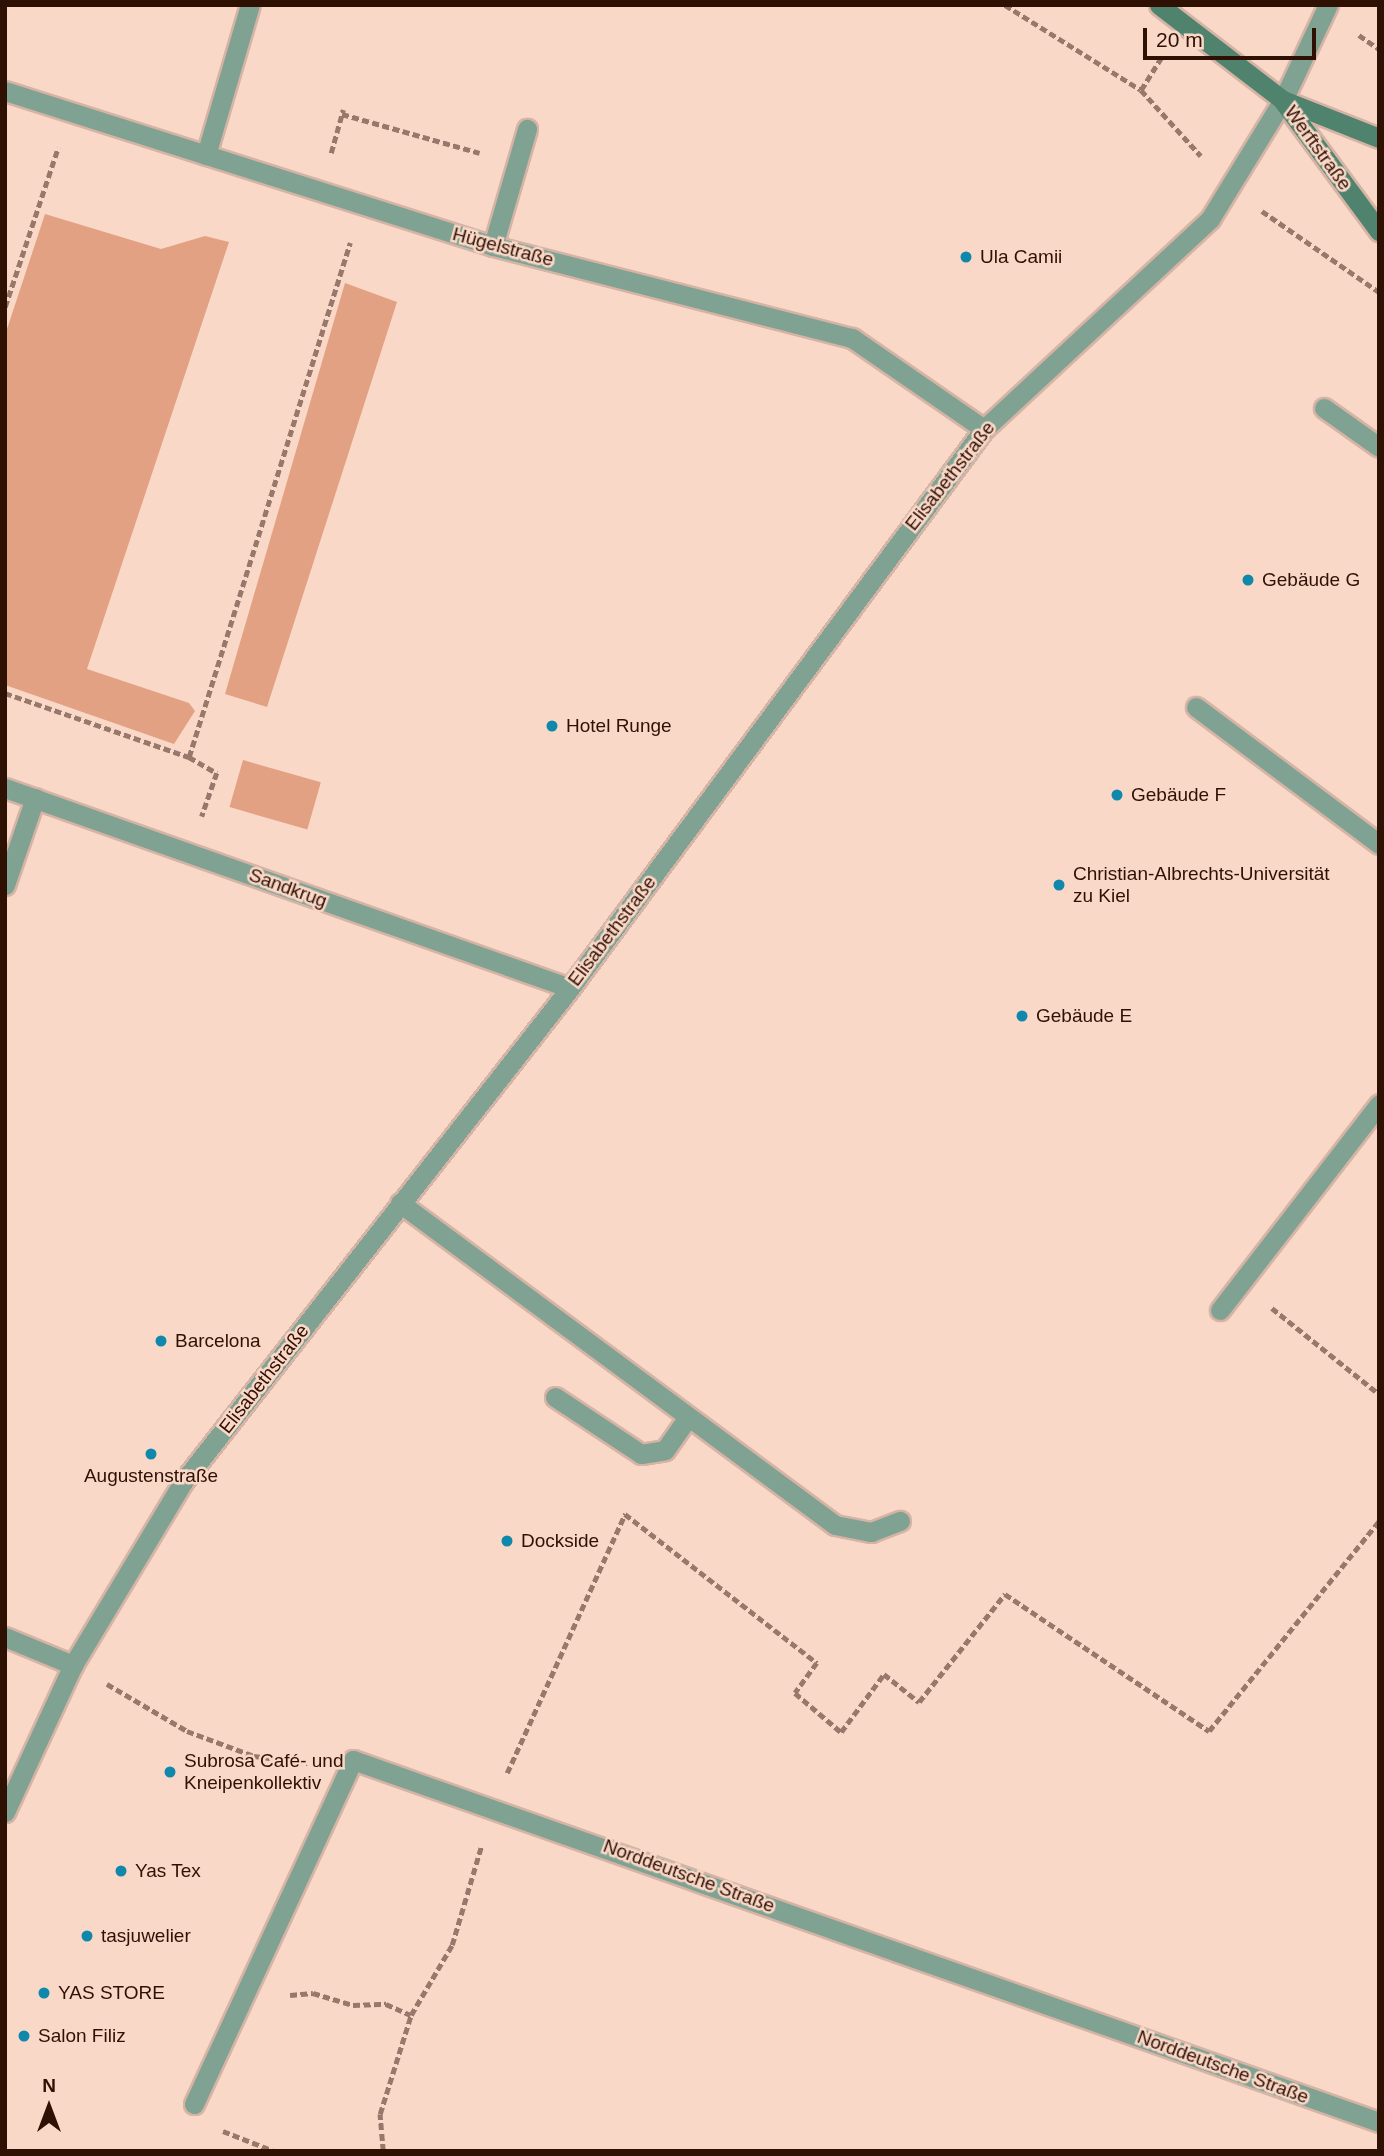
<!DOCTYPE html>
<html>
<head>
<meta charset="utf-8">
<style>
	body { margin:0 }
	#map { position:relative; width:1384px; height:2156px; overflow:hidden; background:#fad8c8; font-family:Arial,sans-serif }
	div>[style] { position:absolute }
	.green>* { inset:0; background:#e3a183; transform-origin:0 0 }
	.path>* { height:4.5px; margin-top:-2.25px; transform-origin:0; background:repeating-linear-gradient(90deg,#98786a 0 7px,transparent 0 10.5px) }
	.roads { filter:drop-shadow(2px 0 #d5b4a5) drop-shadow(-2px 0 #d5b4a5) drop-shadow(0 2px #d5b4a5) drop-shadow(0 -2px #d5b4a5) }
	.service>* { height:19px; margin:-9.5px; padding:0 9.5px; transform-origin:9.5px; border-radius:9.5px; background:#80a292 }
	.minor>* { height:19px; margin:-9.5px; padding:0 9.5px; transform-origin:9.5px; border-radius:9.5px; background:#80a292 }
	.secondary>* { height:19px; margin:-9.5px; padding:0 9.5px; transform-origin:9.5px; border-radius:9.5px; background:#4f836d }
	.dots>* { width:19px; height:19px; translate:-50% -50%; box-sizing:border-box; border:4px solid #fad8c8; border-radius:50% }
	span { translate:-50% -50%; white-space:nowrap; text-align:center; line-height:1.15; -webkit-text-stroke:5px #fad8c8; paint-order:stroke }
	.street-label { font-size:19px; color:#2f1104 }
	.poi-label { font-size:19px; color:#2f1104 }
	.left { translate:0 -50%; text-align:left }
	.frame { position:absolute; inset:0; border:7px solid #2f1104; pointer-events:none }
	.north { position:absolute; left:14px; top:2072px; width:70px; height:70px; -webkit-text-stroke:5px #fad8c8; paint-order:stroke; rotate:0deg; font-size:19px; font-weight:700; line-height:28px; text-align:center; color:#2f1104 }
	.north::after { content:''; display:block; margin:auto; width:24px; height:32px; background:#2f1104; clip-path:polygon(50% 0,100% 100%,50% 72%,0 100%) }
	.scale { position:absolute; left:1143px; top:28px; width:173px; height:32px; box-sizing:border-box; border:4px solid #2f1104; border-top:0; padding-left:9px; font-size:21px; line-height:24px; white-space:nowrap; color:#2f1104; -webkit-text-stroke:5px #fad8c8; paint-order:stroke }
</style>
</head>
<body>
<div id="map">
	<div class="green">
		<i style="clip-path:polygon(45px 214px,161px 249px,205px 236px,229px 242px,87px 669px,189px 703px,195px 711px,174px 744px,5px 685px,5px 335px)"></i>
		<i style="clip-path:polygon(345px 283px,397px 302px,267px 707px,225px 694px)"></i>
		<i style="left:243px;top:760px;width:81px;height:49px;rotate:16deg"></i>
	</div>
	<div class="path">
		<i style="left:1005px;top:5px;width:160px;rotate:32deg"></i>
		<i style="left:1141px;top:90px;width:89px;rotate:47.7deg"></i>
		<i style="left:1359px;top:35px;width:24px;rotate:35deg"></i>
		<i style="left:1141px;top:90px;width:38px;rotate:-58deg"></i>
		<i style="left:342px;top:114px;width:143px;rotate:15.8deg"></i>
		<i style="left:331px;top:153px;width:45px;rotate:-74.4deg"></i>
		<i style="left:1262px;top:211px;width:142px;rotate:34.7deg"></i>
		<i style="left:5px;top:307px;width:168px;rotate:-71.6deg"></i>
		<i style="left:5px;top:693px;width:195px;rotate:19.2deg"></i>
		<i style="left:189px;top:757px;width:32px;rotate:30deg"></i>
		<i style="left:217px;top:773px;width:46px;rotate:109.2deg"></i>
		<i style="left:189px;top:757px;width:539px;rotate:-72.61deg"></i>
		<i style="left:1272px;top:1308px;width:137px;rotate:38.8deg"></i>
		<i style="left:107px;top:1684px;width:93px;rotate:30.4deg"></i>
		<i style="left:187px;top:1731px;width:72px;rotate:20.5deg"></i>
		<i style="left:254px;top:1756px;width:54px;rotate:7.4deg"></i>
		<i style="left:507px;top:1773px;width:285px;rotate:-65.5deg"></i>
		<i style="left:625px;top:1514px;width:243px;rotate:37.8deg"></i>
		<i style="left:817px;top:1663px;width:37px;rotate:126deg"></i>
		<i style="left:795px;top:1693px;width:60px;rotate:40.3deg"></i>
		<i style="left:841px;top:1732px;width:72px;rotate:-53.4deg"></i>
		<i style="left:884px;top:1674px;width:45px;rotate:38.7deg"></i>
		<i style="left:919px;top:1702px;width:138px;rotate:-51.5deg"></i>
		<i style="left:1005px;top:1594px;width:246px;rotate:33.9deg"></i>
		<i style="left:1209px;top:1731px;width:270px;rotate:-51deg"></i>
		<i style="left:290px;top:1995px;width:23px;rotate:-5deg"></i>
		<i style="left:313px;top:1993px;width:42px;rotate:16.7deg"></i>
		<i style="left:353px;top:2005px;width:33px;rotate:-2deg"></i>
		<i style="left:386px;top:2004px;width:27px;rotate:24deg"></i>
		<i style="left:223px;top:2131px;width:55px;rotate:21.4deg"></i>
		<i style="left:383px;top:2151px;width:37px;rotate:-95deg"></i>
		<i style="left:380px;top:2114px;width:104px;rotate:-72.6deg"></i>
		<i style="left:411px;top:2015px;width:81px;rotate:-59.6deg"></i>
		<i style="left:452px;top:1945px;width:102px;rotate:-73.5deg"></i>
	</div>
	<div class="roads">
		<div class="service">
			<i style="left:1283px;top:100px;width:105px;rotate:-64.7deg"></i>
			<i style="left:206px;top:155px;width:156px;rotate:-73.7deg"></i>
			<i style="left:493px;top:246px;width:122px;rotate:-73.8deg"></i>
			<i style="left:1324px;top:408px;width:67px;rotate:35.3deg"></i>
			<i style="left:1196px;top:707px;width:229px;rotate:36.8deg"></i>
			<i style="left:5px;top:885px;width:92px;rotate:-71deg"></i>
			<i style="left:400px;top:1203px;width:541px;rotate:36.51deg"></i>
			<i style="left:835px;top:1525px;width:37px;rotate:11deg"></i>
			<i style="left:871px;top:1532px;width:31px;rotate:-21deg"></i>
			<i style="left:1220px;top:1310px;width:260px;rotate:-52.3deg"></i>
			<i style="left:555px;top:1397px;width:103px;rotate:33.5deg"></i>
			<i style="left:641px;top:1454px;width:24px;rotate:-9deg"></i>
			<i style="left:665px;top:1450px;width:40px;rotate:-55.1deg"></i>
			<i style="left:194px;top:2104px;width:379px;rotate:-65.2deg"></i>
		</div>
		<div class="minor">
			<i style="left:5px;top:91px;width:512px;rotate:17.62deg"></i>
			<i style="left:493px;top:246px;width:371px;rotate:14.4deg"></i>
			<i style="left:852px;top:338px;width:160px;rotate:34.6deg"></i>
			<i style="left:5px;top:788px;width:599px;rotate:19.49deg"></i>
			<i style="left:5px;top:1637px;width:74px;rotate:22.4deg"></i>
			<i style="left:353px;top:1760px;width:1088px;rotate:19.43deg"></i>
			<i style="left:5px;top:1812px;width:162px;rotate:-65.2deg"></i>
			<i style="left:73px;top:1665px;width:214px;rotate:-59deg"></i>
			<i style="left:183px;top:1482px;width:628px;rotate:-51.92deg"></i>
			<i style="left:570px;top:988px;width:696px;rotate:-53.48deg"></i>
			<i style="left:984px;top:429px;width:309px;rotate:-42.9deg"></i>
			<i style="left:1210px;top:219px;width:140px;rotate:-58.5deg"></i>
		</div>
		<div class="secondary">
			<i style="left:1159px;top:5px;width:156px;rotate:37.5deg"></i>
			<i style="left:1283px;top:100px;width:103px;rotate:21.6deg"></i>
			<i style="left:1283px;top:101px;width:162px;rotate:53.6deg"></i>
		</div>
	</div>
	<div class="dots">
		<i style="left:966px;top:257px;background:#1088ac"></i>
		<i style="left:1248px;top:580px;background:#1088ac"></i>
		<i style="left:552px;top:726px;background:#1088ac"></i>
		<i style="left:1117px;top:795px;background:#1088ac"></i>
		<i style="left:1059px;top:885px;background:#1088ac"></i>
		<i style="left:1022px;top:1016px;background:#1088ac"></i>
		<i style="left:161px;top:1341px;background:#1088ac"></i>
		<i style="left:151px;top:1454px;background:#1088ac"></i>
		<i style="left:507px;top:1541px;background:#1088ac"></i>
		<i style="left:170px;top:1772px;background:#1088ac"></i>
		<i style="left:121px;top:1871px;background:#1088ac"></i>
		<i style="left:87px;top:1936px;background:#1088ac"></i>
		<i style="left:44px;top:1993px;background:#1088ac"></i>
		<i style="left:24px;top:2036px;background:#1088ac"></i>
	</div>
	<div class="street-label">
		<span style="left:1318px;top:148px;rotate:54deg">Werftstraße</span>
		<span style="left:503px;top:247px;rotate:15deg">Hügelstraße</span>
		<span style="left:950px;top:476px;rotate:-52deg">Elisabethstraße</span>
		<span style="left:288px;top:888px;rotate:20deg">Sandkrug</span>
		<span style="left:612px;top:931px;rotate:-53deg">Elisabethstraße</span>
		<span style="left:264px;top:1379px;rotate:-52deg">Elisabethstraße</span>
		<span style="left:689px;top:1876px;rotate:20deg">Norddeutsche Straße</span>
		<span style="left:1223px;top:2067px;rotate:20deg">Norddeutsche Straße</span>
	</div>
	<div class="poi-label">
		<span class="left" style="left:980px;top:257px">Ula Camii</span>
		<span class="left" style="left:1262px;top:580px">Gebäude G</span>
		<span class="left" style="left:566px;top:726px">Hotel Runge</span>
		<span class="left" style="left:1131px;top:795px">Gebäude F</span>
		<span class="left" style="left:1073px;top:885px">Christian-Albrechts-Universität<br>zu Kiel</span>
		<span class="left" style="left:1036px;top:1016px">Gebäude E</span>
		<span class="left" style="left:175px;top:1341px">Barcelona</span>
		<span style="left:151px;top:1476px">Augustenstraße</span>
		<span class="left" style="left:521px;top:1541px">Dockside</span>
		<span class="left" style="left:184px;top:1772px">Subrosa Café- und<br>Kneipenkollektiv</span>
		<span class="left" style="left:135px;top:1871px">Yas Tex</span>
		<span class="left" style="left:101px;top:1936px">tasjuwelier</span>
		<span class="left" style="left:58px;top:1993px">YAS STORE</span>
		<span class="left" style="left:38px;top:2036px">Salon Filiz</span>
	</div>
	<div class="frame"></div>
	<div class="north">N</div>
	<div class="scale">20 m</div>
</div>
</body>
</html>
